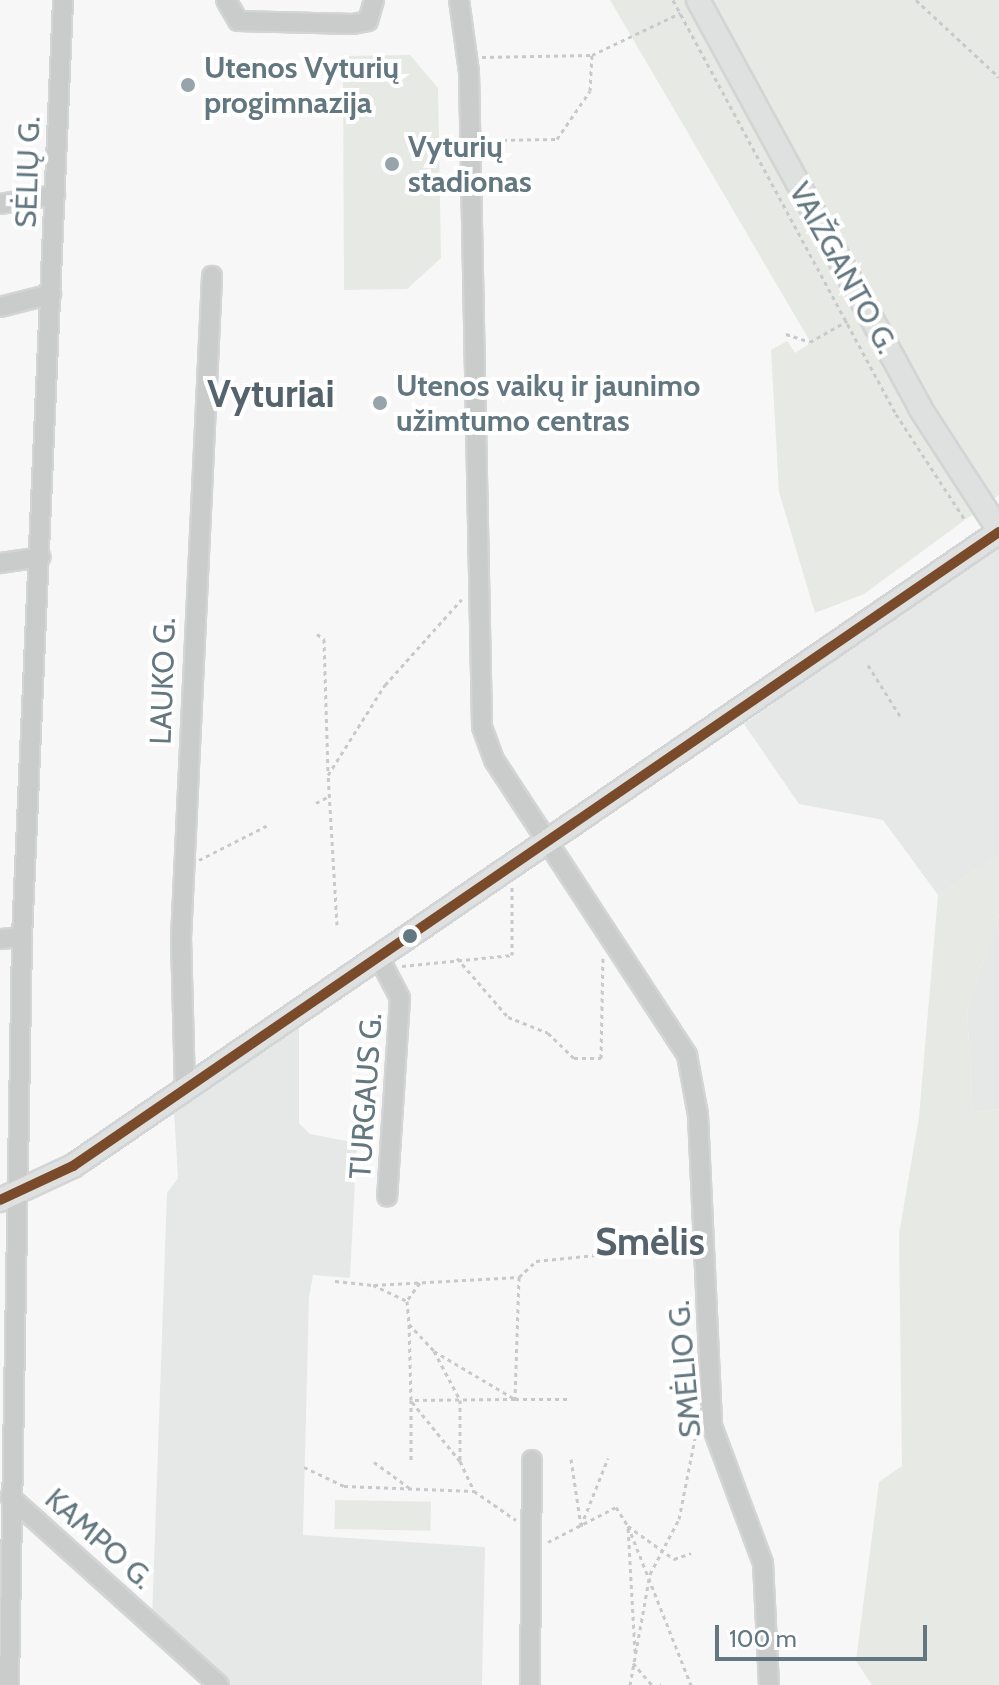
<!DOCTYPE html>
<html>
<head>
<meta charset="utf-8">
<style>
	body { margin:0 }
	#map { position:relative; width:999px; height:1685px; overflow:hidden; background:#f7f7f7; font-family:Cabin,sans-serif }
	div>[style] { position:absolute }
	.built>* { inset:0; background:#e6e8e7 }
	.green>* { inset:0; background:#e6e9e4; transform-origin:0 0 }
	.path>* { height:3px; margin-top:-1.5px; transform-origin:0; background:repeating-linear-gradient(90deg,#c8c9ca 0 4px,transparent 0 8px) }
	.roads { filter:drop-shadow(2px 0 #d3d4d5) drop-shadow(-2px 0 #d3d4d5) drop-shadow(0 2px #d3d4d5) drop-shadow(0 -2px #d3d4d5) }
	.minor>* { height:18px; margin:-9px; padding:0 9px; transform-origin:9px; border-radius:9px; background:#cacccc }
	.major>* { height:22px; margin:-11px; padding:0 11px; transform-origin:11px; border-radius:11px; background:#dfe0e0 }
	.bus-1>* { height:10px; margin:-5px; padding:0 5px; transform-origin:5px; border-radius:5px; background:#7a4b2a }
	.dots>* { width:22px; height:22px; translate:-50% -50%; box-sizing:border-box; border:4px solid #fff; border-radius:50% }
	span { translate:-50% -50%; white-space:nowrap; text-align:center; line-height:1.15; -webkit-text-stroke:8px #fff; paint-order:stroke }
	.poi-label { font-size:30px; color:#637781; font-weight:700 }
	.left { translate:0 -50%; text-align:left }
	.street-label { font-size:30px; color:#637781 }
	.district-label { font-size:38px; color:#55646c; font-weight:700 }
	.scale { position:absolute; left:715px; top:1625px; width:212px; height:36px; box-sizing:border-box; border:4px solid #637781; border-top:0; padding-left:10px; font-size:24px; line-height:28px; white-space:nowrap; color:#637781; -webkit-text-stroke:6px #fff; paint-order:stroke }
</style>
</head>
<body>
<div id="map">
	<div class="built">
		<i style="clip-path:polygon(999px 545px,999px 855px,938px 895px,883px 820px,799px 804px,744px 724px)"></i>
		<i style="clip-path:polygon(999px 914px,999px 1109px,973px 1112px,967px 1011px)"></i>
		<i style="clip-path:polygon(299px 1022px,299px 1123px,310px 1134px,357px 1143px,350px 1278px,313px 1275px,309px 1297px,303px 1535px,485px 1547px,482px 1685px,228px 1685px,152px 1619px,167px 1193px,178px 1178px,174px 1111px)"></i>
	</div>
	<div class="green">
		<i style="clip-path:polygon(610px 0,999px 0,999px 495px,864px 594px,815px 613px,779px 492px,771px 350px,787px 341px,795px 353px,811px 343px)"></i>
		<i style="clip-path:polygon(410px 55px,438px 88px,441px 258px,407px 289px,344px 290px,343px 56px)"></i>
		<i style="clip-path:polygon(999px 855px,999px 914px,967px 1011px,973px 1112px,999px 1109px,999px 1685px,872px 1685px,856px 1661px,879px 1482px,902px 1466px,899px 1234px,919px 1117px,938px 895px)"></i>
		<i style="left:335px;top:1500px;width:96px;height:29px;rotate:1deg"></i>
	</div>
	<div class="path">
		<i style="left:673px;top:0;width:470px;rotate:61.7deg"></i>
		<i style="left:896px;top:414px;width:126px;rotate:56.9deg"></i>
		<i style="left:916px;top:0;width:113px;rotate:42.9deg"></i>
		<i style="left:482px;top:57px;width:110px;rotate:-1deg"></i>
		<i style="left:592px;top:55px;width:98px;rotate:-25.5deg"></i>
		<i style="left:487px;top:140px;width:70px;rotate:-0.8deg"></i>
		<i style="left:557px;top:139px;width:58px;rotate:-55.5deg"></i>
		<i style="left:590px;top:91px;width:36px;rotate:-87deg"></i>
		<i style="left:786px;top:334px;width:25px;rotate:18deg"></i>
		<i style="left:810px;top:342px;width:43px;rotate:-29.6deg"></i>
		<i style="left:317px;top:634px;width:9px;rotate:36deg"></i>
		<i style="left:324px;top:639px;width:132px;rotate:88.3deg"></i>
		<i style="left:868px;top:665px;width:60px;rotate:57.9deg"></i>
		<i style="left:316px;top:803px;width:15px;rotate:-28deg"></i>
		<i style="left:199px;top:860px;width:77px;rotate:-26.9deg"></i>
		<i style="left:337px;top:925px;width:150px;rotate:-93.4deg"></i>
		<i style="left:328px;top:775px;width:107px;rotate:-57.7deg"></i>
		<i style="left:385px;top:685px;width:115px;rotate:-48.2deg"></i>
		<i style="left:457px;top:958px;width:78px;rotate:49.2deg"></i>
		<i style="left:508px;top:1017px;width:43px;rotate:21.8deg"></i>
		<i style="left:548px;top:1033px;width:36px;rotate:44deg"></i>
		<i style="left:574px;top:1058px;width:27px"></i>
		<i style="left:601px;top:1058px;width:100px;rotate:-88.9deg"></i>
		<i style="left:402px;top:966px;width:111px;rotate:-5.7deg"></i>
		<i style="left:512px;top:955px;width:70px;rotate:-90deg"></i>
		<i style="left:519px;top:1277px;width:23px;rotate:-43deg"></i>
		<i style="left:536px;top:1261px;width:70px;rotate:-5.7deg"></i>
		<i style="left:335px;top:1281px;width:38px;rotate:6deg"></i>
		<i style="left:373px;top:1285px;width:38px;rotate:25deg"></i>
		<i style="left:407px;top:1301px;width:23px;rotate:85deg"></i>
		<i style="left:409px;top:1324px;width:37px;rotate:47deg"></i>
		<i style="left:434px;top:1351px;width:55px;rotate:62deg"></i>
		<i style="left:460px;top:1400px;width:61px;rotate:90deg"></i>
		<i style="left:460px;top:1461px;width:33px;rotate:65deg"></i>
		<i style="left:474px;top:1491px;width:51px;rotate:34.6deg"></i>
		<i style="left:374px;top:1285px;width:145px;rotate:-3.2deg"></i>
		<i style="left:519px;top:1277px;width:122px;rotate:91.9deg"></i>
		<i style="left:515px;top:1399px;width:104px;rotate:179.4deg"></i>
		<i style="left:411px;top:1400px;width:76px;rotate:-91.5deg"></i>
		<i style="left:408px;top:1299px;width:24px;rotate:-54deg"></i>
		<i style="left:434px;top:1351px;width:94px;rotate:30.7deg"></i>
		<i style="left:515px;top:1399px;width:55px"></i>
		<i style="left:411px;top:1400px;width:61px;rotate:90deg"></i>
		<i style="left:412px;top:1402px;width:76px;rotate:50.9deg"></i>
		<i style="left:571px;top:1459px;width:68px;rotate:81.5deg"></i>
		<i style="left:581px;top:1526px;width:73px;rotate:-68.3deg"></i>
		<i style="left:374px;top:1462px;width:46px;rotate:36.1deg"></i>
		<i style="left:304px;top:1467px;width:44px;rotate:25.4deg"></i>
		<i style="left:344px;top:1486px;width:130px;rotate:2.2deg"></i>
		<i style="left:548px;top:1542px;width:76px;rotate:-27.2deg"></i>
		<i style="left:616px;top:1507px;width:22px;rotate:58deg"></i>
		<i style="left:628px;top:1526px;width:57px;rotate:35.7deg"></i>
		<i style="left:674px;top:1559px;width:18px;rotate:-19deg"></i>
		<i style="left:635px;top:1652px;width:126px;rotate:-93.2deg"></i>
		<i style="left:628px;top:1526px;width:171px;rotate:68.4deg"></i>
		<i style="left:633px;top:1663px;width:29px;rotate:49deg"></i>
		<i style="left:630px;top:1685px;width:113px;rotate:-79.8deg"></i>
		<i style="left:650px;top:1574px;width:62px;rotate:-62.2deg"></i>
		<i style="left:679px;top:1519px;width:93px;rotate:-78.8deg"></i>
		<i style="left:660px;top:1685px;width:1px"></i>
	</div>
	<div class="roads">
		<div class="minor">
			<i style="left:226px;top:0;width:24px;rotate:60deg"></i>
			<i style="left:238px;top:21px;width:115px;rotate:1.5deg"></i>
			<i style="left:353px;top:24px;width:15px;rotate:-11deg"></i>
			<i style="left:368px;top:21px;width:22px;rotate:-74deg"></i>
			<i style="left:459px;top:0;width:73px;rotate:82.1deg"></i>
			<i style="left:469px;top:72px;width:655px;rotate:88.86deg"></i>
			<i style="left:482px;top:727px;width:35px;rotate:70deg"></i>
			<i style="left:494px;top:760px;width:353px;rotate:56.8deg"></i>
			<i style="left:687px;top:1055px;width:61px;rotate:79.6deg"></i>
			<i style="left:698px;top:1115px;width:311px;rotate:87.4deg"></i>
			<i style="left:712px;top:1426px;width:146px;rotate:69.6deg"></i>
			<i style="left:763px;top:1563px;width:122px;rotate:87.2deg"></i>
			<i style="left:0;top:204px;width:56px;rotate:-9.3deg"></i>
			<i style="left:0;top:307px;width:53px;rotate:-14.3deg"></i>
			<i style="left:0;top:563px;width:41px;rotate:-8.3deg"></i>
			<i style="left:0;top:939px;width:22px;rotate:-5deg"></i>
			<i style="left:378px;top:956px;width:47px;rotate:62.4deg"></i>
			<i style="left:400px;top:998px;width:199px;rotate:93.7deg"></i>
			<i style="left:185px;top:1090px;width:151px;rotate:-91.5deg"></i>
			<i style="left:181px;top:939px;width:664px;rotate:-87.32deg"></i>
			<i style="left:10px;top:1497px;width:281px;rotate:42deg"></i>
			<i style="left:9px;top:1685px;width:748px;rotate:-89deg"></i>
			<i style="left:22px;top:937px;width:938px;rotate:-87.49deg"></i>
			<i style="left:530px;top:1685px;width:225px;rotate:-89.5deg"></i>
		</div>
		<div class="major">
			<i style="left:698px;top:0;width:464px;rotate:61.4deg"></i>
			<i style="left:920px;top:408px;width:145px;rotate:57.1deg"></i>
			<i style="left:0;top:1200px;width:81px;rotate:-25deg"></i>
			<i style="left:73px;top:1166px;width:1122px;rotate:-34.4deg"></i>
		</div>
	</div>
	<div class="bus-1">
		<i style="left:0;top:1200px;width:81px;rotate:-25deg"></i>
		<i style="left:73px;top:1166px;width:1122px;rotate:-34.4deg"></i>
	</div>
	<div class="dots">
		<i style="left:188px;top:85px;background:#97a4aa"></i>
		<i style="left:392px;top:164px;background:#97a4aa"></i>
		<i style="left:380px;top:403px;background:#97a4aa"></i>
		<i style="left:410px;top:936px;background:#637781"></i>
	</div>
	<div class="poi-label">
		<span class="left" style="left:204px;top:85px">Utenos Vyturių<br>progimnazija</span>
		<span class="left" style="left:408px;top:164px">Vyturių<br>stadionas</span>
		<span class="left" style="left:396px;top:403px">Utenos vaikų ir jaunimo<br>užimtumo centras</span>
	</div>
	<div class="street-label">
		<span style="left:28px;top:172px;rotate:-88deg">SĖLIŲ G.</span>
		<span style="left:843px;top:268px;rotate:61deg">VAIŽGANTO G.</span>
		<span style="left:163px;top:681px;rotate:-88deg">LAUKO G.</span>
		<span style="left:366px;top:1096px;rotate:-86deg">TURGAUS G.</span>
		<span style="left:685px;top:1369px;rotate:-95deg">SMĖLIO G.</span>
		<span style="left:99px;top:1539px;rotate:42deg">KAMPO G.</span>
	</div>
	<div class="district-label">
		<span style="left:271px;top:394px">Vyturiai</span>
		<span style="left:650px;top:1242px">Smėlis</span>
	</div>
	<div class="scale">100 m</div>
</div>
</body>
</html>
